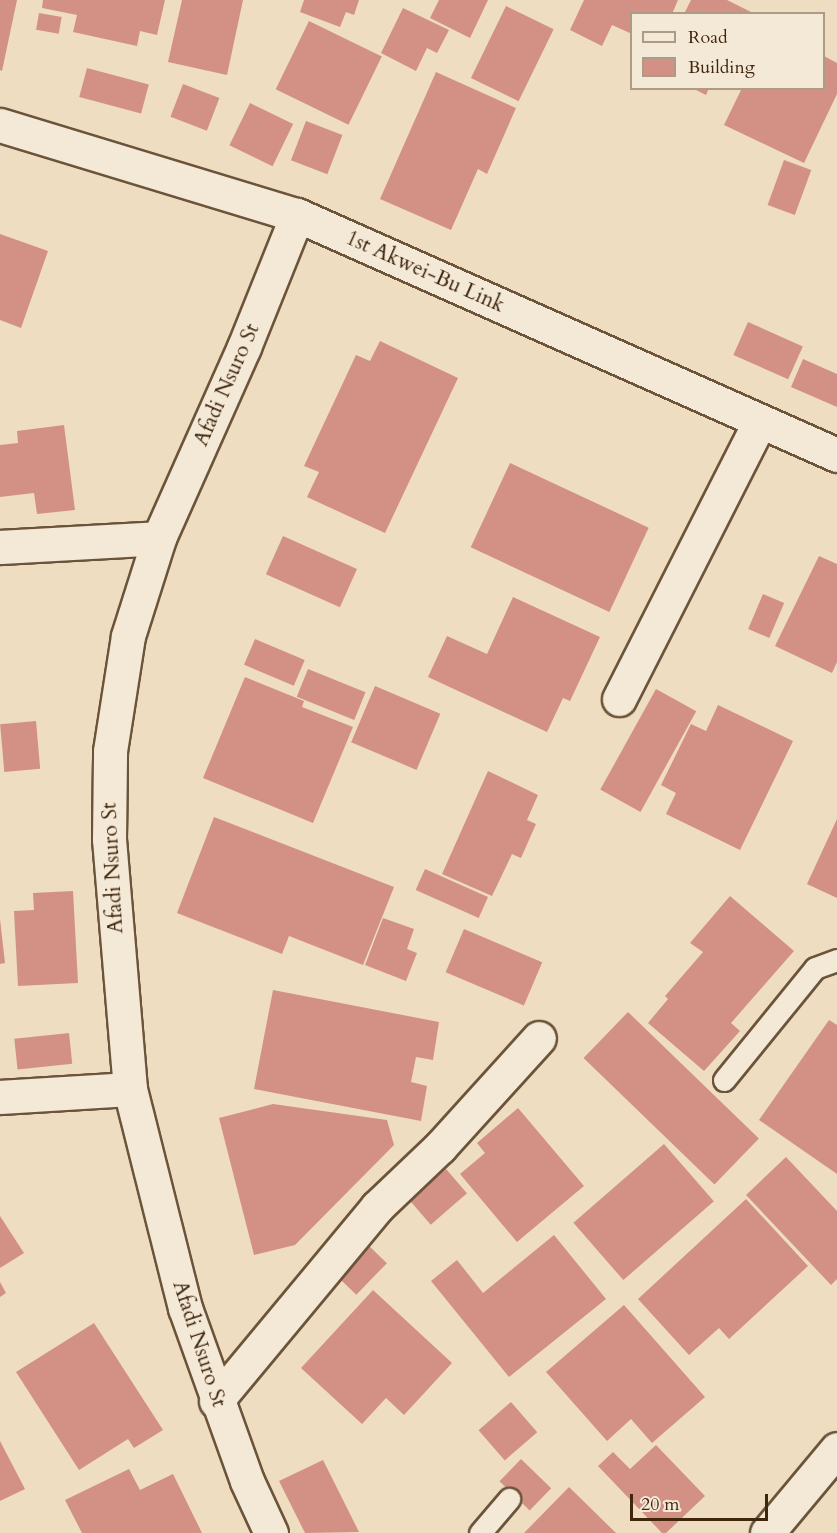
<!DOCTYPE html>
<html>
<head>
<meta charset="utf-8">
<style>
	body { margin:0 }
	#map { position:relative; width:837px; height:1533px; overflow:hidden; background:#eeddc1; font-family:Cardo,serif }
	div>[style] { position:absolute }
	.building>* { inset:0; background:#d39186; transform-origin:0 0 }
	.roads { filter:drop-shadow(2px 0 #6b543a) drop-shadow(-2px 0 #6b543a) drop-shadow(0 2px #6b543a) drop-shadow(0 -2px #6b543a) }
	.lane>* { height:21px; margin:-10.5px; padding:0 10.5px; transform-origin:10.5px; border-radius:10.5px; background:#f4e9d7 }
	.street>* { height:33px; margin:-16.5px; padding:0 16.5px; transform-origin:16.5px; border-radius:16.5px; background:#f4e9d7 }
	.secondary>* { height:33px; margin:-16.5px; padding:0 16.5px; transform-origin:16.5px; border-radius:16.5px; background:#f4e9d7 }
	span { translate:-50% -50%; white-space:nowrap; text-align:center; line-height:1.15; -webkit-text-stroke:5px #f4e9d7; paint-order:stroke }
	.street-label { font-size:21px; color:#3f260d }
	.legend { position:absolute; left:630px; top:12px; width:195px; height:78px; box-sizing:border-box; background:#f4e9d7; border:2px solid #ac9b86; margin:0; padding:8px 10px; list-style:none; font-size:18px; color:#3f260d }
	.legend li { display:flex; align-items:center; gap:12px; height:30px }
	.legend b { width:30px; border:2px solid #ac9b86 }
	.scale { position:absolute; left:630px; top:1494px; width:138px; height:27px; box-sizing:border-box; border:3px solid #3f260d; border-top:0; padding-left:8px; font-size:18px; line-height:21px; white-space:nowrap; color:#3f260d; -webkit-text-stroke:4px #f4e9d7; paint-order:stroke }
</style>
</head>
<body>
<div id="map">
	<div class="building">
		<i style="clip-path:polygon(0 0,17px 0,2px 71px,0 70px)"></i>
		<i style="clip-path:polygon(43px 0,165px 0,157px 35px,140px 31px,137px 46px,73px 32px,77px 15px,42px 8px)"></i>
		<i style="clip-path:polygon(182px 0,243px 0,227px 75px,168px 62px)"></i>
		<i style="clip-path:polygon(304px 0,359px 0,354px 15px,346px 12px,340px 27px,300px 12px)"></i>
		<i style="clip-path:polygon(439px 0,488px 0,470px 38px,430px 18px)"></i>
		<i style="clip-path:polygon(584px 0,678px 0,672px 14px,632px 14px,632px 34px,612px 25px,602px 46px,570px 30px)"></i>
		<i style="clip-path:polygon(691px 0,727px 0,755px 14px,684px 14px)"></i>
		<i style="left:506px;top:6px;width:53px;height:80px;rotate:26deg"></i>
		<i style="clip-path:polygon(403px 8px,449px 30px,437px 53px,427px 48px,416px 71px,381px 53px)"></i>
		<i style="left:39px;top:13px;width:23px;height:17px;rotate:10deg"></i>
		<i style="left:309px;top:21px;width:81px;height:76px;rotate:26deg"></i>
		<i style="clip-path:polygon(824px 56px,837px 63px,837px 94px,804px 163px,724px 125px,742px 88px,824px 88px)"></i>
		<i style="left:87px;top:68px;width:64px;height:30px;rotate:15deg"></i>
		<i style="clip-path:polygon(436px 72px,516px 108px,487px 174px,478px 169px,451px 230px,380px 199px)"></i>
		<i style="left:183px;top:84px;width:39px;height:35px;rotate:21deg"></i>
		<i style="clip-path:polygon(692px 88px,709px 88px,706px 95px)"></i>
		<i style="left:250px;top:103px;width:48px;height:47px;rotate:26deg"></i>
		<i style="left:306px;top:121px;width:39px;height:42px;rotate:21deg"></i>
		<i style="left:784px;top:160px;width:29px;height:48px;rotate:20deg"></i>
		<i style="clip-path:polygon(0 234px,48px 251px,21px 328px,0 320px)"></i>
		<i style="left:748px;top:322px;width:60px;height:36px;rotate:24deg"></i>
		<i style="clip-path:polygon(380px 341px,458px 378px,385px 533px,307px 497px,319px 472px,304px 466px,356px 355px,370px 361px)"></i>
		<i style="clip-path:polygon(803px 359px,837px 374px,837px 407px,791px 387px)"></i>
		<i style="clip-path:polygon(64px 425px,75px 510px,37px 514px,34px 493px,0 497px,0 445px,18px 443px,17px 431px)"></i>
		<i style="left:510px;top:463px;width:153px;height:93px;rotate:25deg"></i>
		<i style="left:283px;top:536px;width:81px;height:42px;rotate:24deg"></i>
		<i style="clip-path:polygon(819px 556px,837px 564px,837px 662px,832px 673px,775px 646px)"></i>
		<i style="left:763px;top:594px;width:23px;height:38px;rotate:23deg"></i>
		<i style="clip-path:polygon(513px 597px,600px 637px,570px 701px,563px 698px,547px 732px,428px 677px,447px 636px,487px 654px)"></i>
		<i style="left:255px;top:639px;width:54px;height:28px;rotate:23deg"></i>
		<i style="left:308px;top:669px;width:62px;height:30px;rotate:22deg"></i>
		<i style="clip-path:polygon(245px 677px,304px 701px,302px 707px,353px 727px,313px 823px,203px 778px)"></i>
		<i style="left:375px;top:686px;width:71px;height:61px;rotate:23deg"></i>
		<i style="left:656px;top:689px;width:46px;height:115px;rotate:29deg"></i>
		<i style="clip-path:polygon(718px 705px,793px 741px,740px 850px,666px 814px,676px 793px,661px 785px,691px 724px,706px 731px)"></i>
		<i style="left:36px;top:721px;width:48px;height:36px;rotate:85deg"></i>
		<i style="clip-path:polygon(488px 771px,538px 795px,527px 820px,536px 824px,521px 858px,512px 854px,492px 896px,442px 874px)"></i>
		<i style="clip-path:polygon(214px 817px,394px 887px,363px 965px,289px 936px,282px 954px,177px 913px)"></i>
		<i style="clip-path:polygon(837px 819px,837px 898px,807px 884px)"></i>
		<i style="left:425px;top:869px;width:69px;height:23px;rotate:24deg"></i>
		<i style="clip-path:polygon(73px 891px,78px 983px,18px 986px,14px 911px,34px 910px,33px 893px)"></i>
		<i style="clip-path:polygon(730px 896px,794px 951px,731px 1023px,740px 1031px,704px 1071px,648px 1023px,668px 999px,665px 996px,703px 952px,690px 943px)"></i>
		<i style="clip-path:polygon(383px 918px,414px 929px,407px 949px,417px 953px,406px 981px,365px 965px)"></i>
		<i style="clip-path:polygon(0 919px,5px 963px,0 964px)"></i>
		<i style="left:464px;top:929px;width:85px;height:47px;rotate:23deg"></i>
		<i style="clip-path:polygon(273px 990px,439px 1022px,433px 1060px,416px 1057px,411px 1082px,427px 1086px,421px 1121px,254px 1089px)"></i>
		<i style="left:628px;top:1012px;width:182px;height:64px;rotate:44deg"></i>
		<i style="clip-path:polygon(829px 1020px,837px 1025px,837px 1174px,759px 1120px)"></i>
		<i style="left:69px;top:1033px;width:31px;height:55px;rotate:84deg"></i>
		<i style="clip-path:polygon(273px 1104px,387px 1120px,394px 1145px,295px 1245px,254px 1255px,219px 1118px)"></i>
		<i style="clip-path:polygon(518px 1108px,584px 1186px,517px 1242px,460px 1174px,485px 1153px,477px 1143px)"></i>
		<i style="left:664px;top:1144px;width:76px;height:120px;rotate:49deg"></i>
		<i style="clip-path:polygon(786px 1157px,837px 1211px,837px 1279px,831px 1285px,746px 1195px)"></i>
		<i style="left:446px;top:1169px;width:32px;height:48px;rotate:49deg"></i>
		<i style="clip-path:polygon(746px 1199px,808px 1266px,729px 1339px,719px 1328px,689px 1355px,638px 1299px)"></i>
		<i style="clip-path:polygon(0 1216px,24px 1253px,0 1268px)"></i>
		<i style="clip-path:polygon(554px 1235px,606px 1299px,509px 1377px,431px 1281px,457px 1260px,483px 1293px)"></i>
		<i style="left:366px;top:1243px;width:29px;height:44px;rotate:44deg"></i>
		<i style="clip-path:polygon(0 1282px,6px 1293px,0 1297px)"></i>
		<i style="clip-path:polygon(373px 1290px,452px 1363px,404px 1415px,386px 1398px,362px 1424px,301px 1368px)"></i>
		<i style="clip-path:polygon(624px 1305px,705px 1397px,652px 1443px,631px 1419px,607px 1441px,546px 1372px)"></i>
		<i style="clip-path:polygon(94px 1323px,163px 1430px,134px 1448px,128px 1439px,79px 1470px,16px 1372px)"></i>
		<i style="left:511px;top:1402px;width:40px;height:43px;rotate:49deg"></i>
		<i style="clip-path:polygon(0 1441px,25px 1489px,0 1501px)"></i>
		<i style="clip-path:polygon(656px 1445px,705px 1496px,666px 1533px,662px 1533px,598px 1466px,613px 1452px,630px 1469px)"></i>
		<i style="left:521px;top:1459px;width:42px;height:31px;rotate:44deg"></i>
		<i style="clip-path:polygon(323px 1460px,359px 1532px,305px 1533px,279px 1481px)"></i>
		<i style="clip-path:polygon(129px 1469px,140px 1490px,173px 1474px,202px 1533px,82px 1533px,65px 1500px)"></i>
		<i style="clip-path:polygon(569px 1487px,616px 1533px,524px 1533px)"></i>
	</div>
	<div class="roads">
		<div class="lane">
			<i style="left:724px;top:1080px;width:144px;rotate:-50.9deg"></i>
			<i style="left:815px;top:968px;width:23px;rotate:-20deg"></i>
			<i style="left:480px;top:1533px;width:45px;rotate:-49.5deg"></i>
		</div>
		<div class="street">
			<i style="left:0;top:125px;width:310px;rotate:16.9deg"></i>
			<i style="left:297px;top:215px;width:591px;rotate:23.96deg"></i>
			<i style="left:0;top:547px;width:159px;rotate:-3.2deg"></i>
			<i style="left:619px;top:699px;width:309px;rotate:-63.1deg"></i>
			<i style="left:0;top:1097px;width:130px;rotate:-3.5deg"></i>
			<i style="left:216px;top:1401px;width:252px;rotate:-50.3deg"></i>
			<i style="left:377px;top:1207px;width:87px;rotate:-43.6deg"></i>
			<i style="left:440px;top:1147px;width:147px;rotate:-47.8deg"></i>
			<i style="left:271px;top:1533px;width:57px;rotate:-114.8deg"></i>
			<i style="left:247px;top:1481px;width:184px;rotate:-109.7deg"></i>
			<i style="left:185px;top:1308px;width:226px;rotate:-104.1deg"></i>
			<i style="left:130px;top:1089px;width:251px;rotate:-94.8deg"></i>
			<i style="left:109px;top:839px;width:88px;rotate:-89.3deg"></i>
			<i style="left:110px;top:751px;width:116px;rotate:-81.1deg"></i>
			<i style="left:128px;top:636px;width:103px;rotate:-72.4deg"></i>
			<i style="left:159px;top:538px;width:209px;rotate:-66deg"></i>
			<i style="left:244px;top:347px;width:142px;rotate:-68.1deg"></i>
		</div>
		<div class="secondary">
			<i style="left:767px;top:1533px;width:109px;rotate:-50.2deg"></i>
		</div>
	</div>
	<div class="street-label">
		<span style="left:425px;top:272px;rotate:24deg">1st Akwei-Bu Link</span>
		<span style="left:227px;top:385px;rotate:-66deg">Afadi Nsuro St</span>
		<span style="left:113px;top:868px;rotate:-93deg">Afadi Nsuro St</span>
		<span style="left:199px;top:1344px;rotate:72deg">Afadi Nsuro St</span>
	</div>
	<ul class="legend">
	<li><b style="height:8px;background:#f4e9d7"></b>Road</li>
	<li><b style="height:16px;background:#d39186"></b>Building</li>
	</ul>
	<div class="scale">20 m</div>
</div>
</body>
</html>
